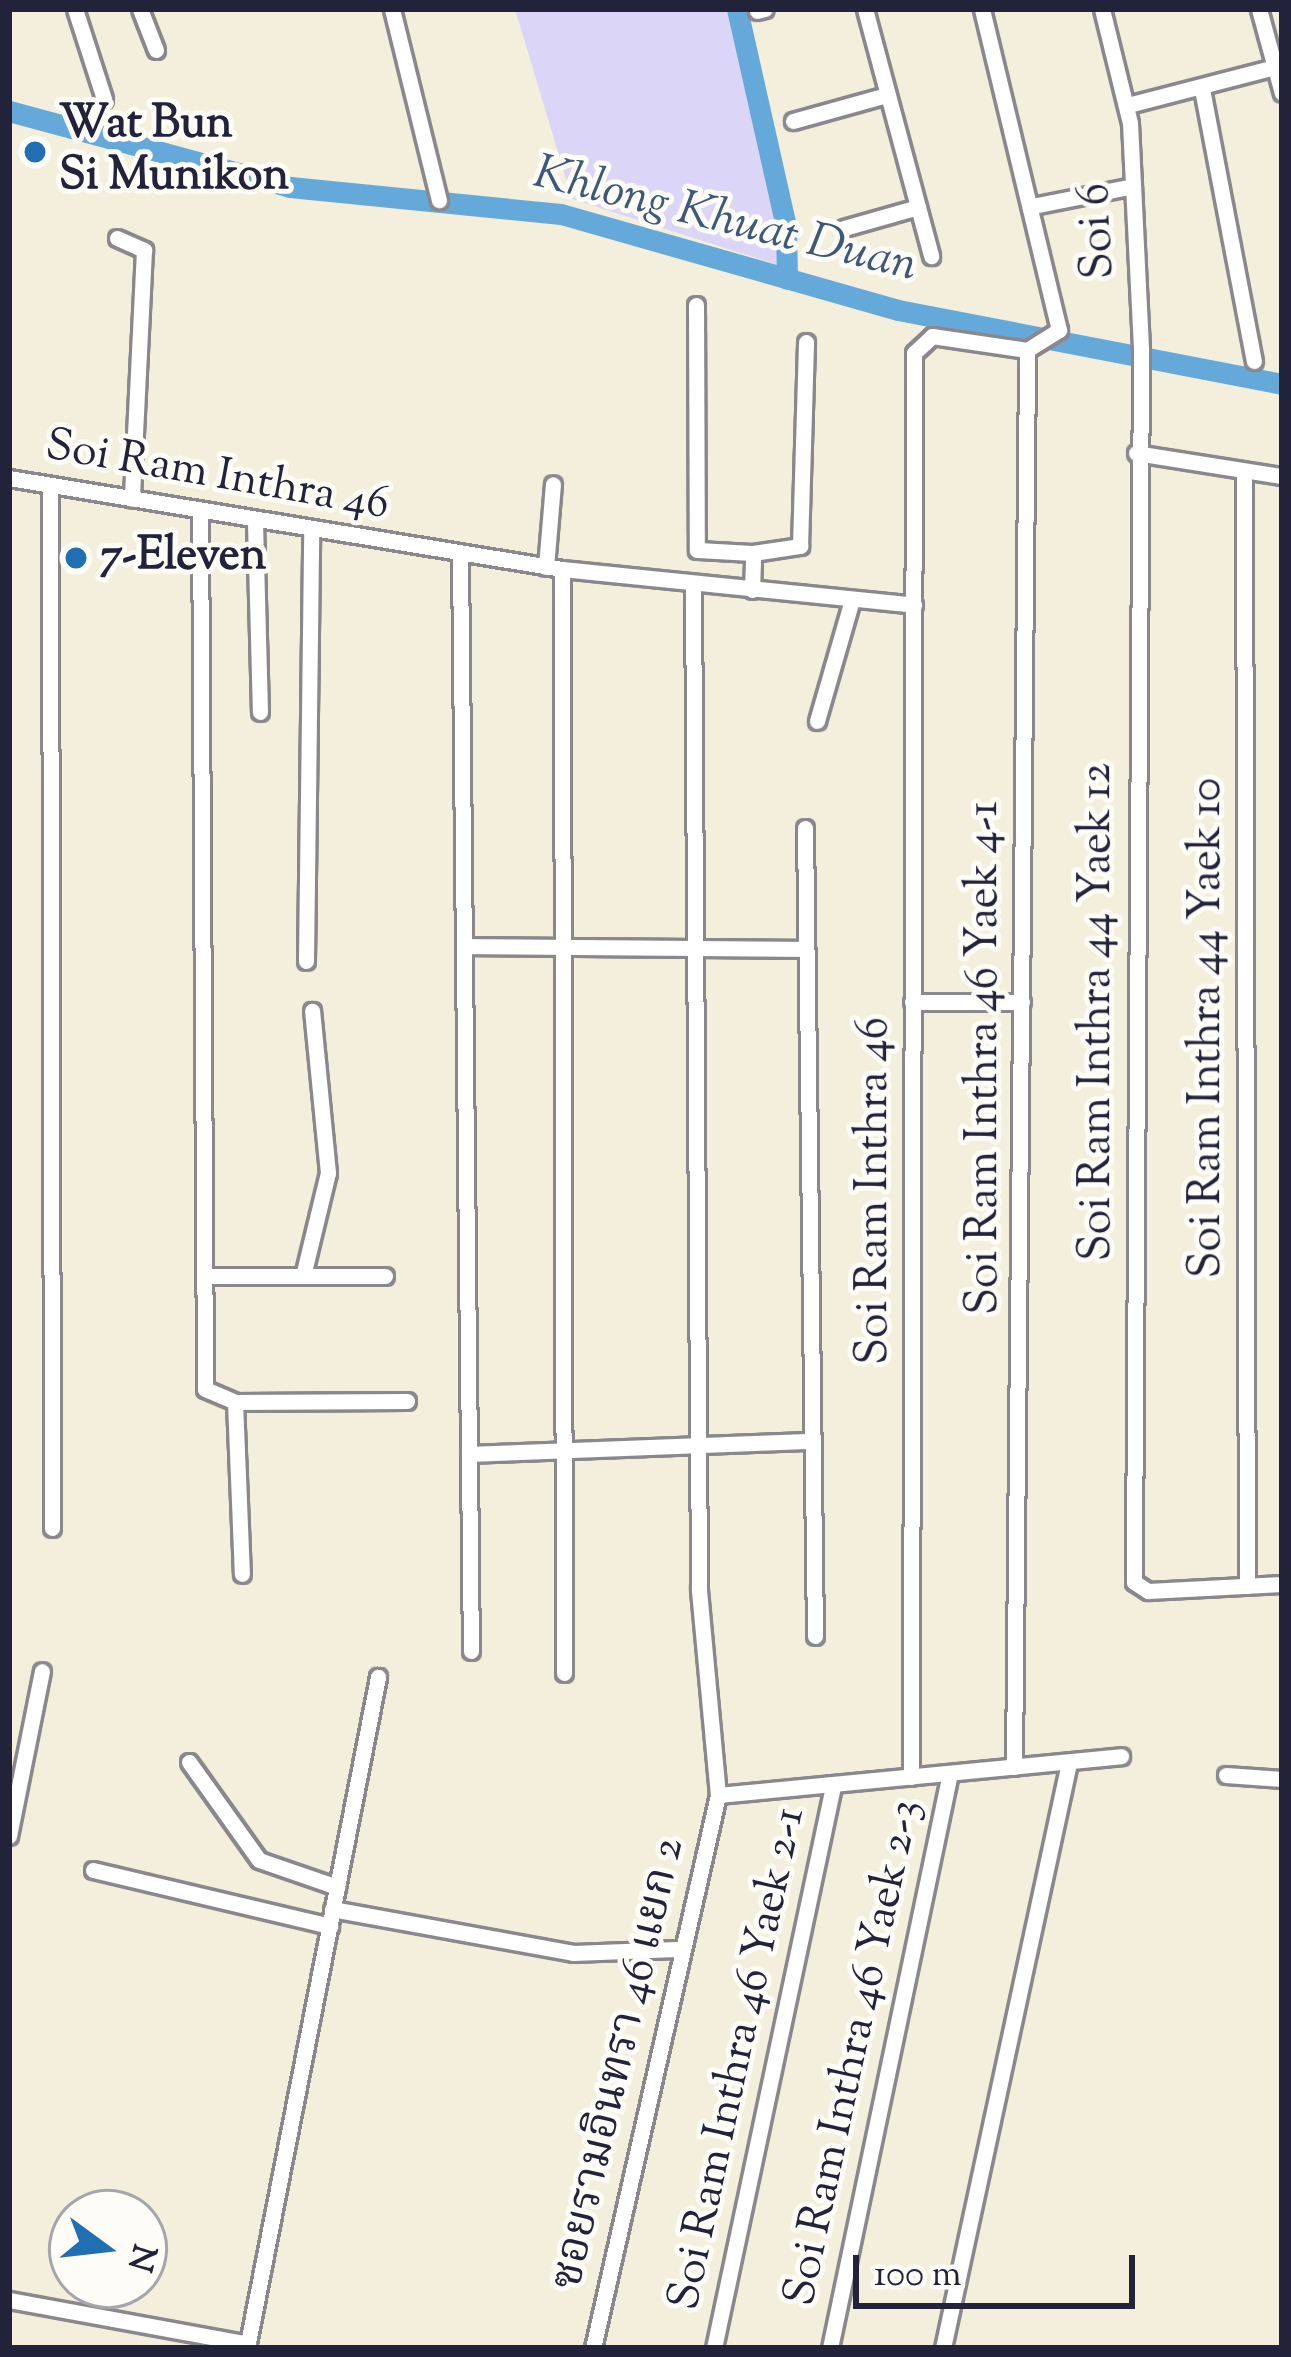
<!DOCTYPE html>
<html>
<head>
<meta charset="utf-8">
<style>
	body { margin:0 }
	#map { position:relative; width:1291px; height:2357px; overflow:hidden; background:#f3efdc; font-family:"Sorts Mill Goudy","Noto Serif Thai",serif }
	div>[style] { position:absolute }
	.built>* { inset:0; background:#dbd6f7 }
	.canal>* { height:21px; margin:-10.5px; padding:0 10.5px; transform-origin:10.5px; border-radius:10.5px; background:#65a9da }
	.roads { filter:drop-shadow(3px 0 #8a888c) drop-shadow(-3px 0 #8a888c) drop-shadow(0 3px #8a888c) drop-shadow(0 -3px #8a888c) }
	.minor>* { height:15px; margin:-7.5px; padding:0 7.5px; transform-origin:7.5px; border-radius:7.5px; background:#fff }
	.dots>* { width:33px; height:33px; translate:-50% -50%; box-sizing:border-box; border:6px solid #fdfcf7; border-radius:50% }
	span { translate:-50% -50%; white-space:nowrap; text-align:center; line-height:1.15; -webkit-text-stroke:10px #fdfcf7; paint-order:stroke }
	.poi-label { font-size:45px; color:#22223b; font-weight:700 }
	.left { translate:0 -50%; text-align:left }
	.street-label { font-size:45px; color:#22223b }
	.water-label { font-size:48px; color:#3d587b; font-style:italic }
	.frame { position:absolute; inset:0; border:12px solid #22223b; pointer-events:none }
	.north { position:absolute; left:48px; top:2189px; width:120px; height:120px; box-sizing:border-box; background:#fdfcf7; border:3px solid #a5a5ac; border-radius:50%; rotate:105deg; font-size:33px; font-weight:700; line-height:48px; text-align:center; color:#22223b }
	.north::after { content:''; display:block; margin:auto; width:42px; height:54px; background:#1f6fb2; clip-path:polygon(50% 0,100% 100%,50% 72%,0 100%) }
	.scale { position:absolute; left:853px; top:2255px; width:282px; height:54px; box-sizing:border-box; border:6px solid #22223b; border-top:0; padding-left:15px; font-size:36px; line-height:42px; white-space:nowrap; color:#22223b; -webkit-text-stroke:9px #fdfcf7; paint-order:stroke }
</style>
</head>
<body>
<div id="map">
	<div class="built">
		<i style="clip-path:polygon(515px 9px,730px 9px,778px 216px,781px 266px,572px 199px)"></i>
	</div>
	<div class="canal">
		<i style="left:737px;top:9px;width:222px;rotate:77.3deg"></i>
		<i style="left:786px;top:226px;width:53px;rotate:88.9deg"></i>
		<i style="left:9px;top:111px;width:291px;rotate:15.1deg"></i>
		<i style="left:290px;top:187px;width:272px;rotate:5.7deg"></i>
		<i style="left:561px;top:214px;width:350px;rotate:15.9deg"></i>
		<i style="left:898px;top:310px;width:391px;rotate:10.9deg"></i>
	</div>
	<div class="roads">
		<div class="minor">
			<i style="left:75px;top:9px;width:95px;rotate:72.1deg"></i>
			<i style="left:140px;top:9px;width:44px;rotate:68.7deg"></i>
			<i style="left:392px;top:9px;width:197px;rotate:76.2deg"></i>
			<i style="left:865px;top:9px;width:256px;rotate:75deg"></i>
			<i style="left:1102px;top:9px;width:117px;rotate:76.2deg"></i>
			<i style="left:1130px;top:123px;width:227px;rotate:87.2deg"></i>
			<i style="left:1141px;top:350px;width:1232px;rotate:90.33deg"></i>
			<i style="left:1134px;top:1582px;width:17px;rotate:33deg"></i>
			<i style="left:1148px;top:1591px;width:134px;rotate:-3deg"></i>
			<i style="left:1259px;top:9px;width:87px;rotate:74.7deg"></i>
			<i style="left:757px;top:11px;width:8px;rotate:-14deg"></i>
			<i style="left:1202px;top:89px;width:277px;rotate:79.2deg"></i>
			<i style="left:1128px;top:105px;width:152px;rotate:-14.5deg"></i>
			<i style="left:793px;top:121px;width:98px;rotate:-15.5deg"></i>
			<i style="left:1033px;top:206px;width:102px;rotate:-11.3deg"></i>
			<i style="left:844px;top:228px;width:77px;rotate:-15.8deg"></i>
			<i style="left:117px;top:238px;width:30px;rotate:24deg"></i>
			<i style="left:144px;top:250px;width:249px;rotate:92.8deg"></i>
			<i style="left:696px;top:305px;width:245px;rotate:89.8deg"></i>
			<i style="left:697px;top:550px;width:56px;rotate:3.1deg"></i>
			<i style="left:1136px;top:453px;width:148px;rotate:9deg"></i>
			<i style="left:1244px;top:471px;width:1115px;rotate:89.85deg"></i>
			<i style="left:9px;top:478px;width:560px;rotate:9.34deg"></i>
			<i style="left:562px;top:569px;width:354px;rotate:5.8deg"></i>
			<i style="left:50px;top:486px;width:1042px;rotate:89.89deg"></i>
			<i style="left:200px;top:511px;width:878px;rotate:89.67deg"></i>
			<i style="left:205px;top:1389px;width:33px;rotate:23deg"></i>
			<i style="left:235px;top:1402px;width:172px;rotate:-0.3deg"></i>
			<i style="left:255px;top:522px;width:190px;rotate:88.5deg"></i>
			<i style="left:460px;top:554px;width:1097px;rotate:89.43deg"></i>
			<i style="left:546px;top:567px;width:83px;rotate:-85.2deg"></i>
			<i style="left:562px;top:569px;width:1104px;rotate:89.9deg"></i>
			<i style="left:752px;top:590px;width:37px;rotate:-88deg"></i>
			<i style="left:753px;top:553px;width:48px;rotate:-8.5deg"></i>
			<i style="left:800px;top:546px;width:204px;rotate:-88.3deg"></i>
			<i style="left:817px;top:721px;width:126px;rotate:-73.9deg"></i>
			<i style="left:805px;top:828px;width:808px;rotate:89.29deg"></i>
			<i style="left:466px;top:946px;width:339px;rotate:0.5deg"></i>
			<i style="left:306px;top:961px;width:428px;rotate:-89.3deg"></i>
			<i style="left:912px;top:1002px;width:110px"></i>
			<i style="left:204px;top:1276px;width:181px"></i>
			<i style="left:303px;top:1276px;width:106px;rotate:-76.4deg"></i>
			<i style="left:328px;top:1173px;width:163px;rotate:-95.6deg"></i>
			<i style="left:235px;top:1402px;width:172px;rotate:87.7deg"></i>
			<i style="left:469px;top:1454px;width:343px;rotate:-2.2deg"></i>
			<i style="left:189px;top:1762px;width:120px;rotate:54.5deg"></i>
			<i style="left:259px;top:1860px;width:83px;rotate:19.1deg"></i>
			<i style="left:1014px;top:1767px;width:1417px;rotate:-89.47deg"></i>
			<i style="left:1226px;top:1775px;width:56px;rotate:4.1deg"></i>
			<i style="left:911px;top:1777px;width:1424px;rotate:-89.88deg"></i>
			<i style="left:914px;top:353px;width:25px;rotate:-43deg"></i>
			<i style="left:932px;top:336px;width:96px;rotate:8.4deg"></i>
			<i style="left:1027px;top:350px;width:38px;rotate:-32deg"></i>
			<i style="left:1059px;top:330px;width:330px;rotate:-103.5deg"></i>
			<i style="left:718px;top:1795px;width:405px;rotate:-5.5deg"></i>
			<i style="left:9px;top:1836px;width:168px;rotate:-78.7deg"></i>
			<i style="left:93px;top:1870px;width:244px;rotate:13.3deg"></i>
			<i style="left:332px;top:1909px;width:245px;rotate:10.3deg"></i>
			<i style="left:573px;top:1953px;width:104px;rotate:-2.2deg"></i>
			<i style="left:9px;top:2300px;width:243px;rotate:10.4deg"></i>
			<i style="left:247px;top:2348px;width:684px;rotate:-78.95deg"></i>
			<i style="left:593px;top:2348px;width:567px;rotate:-77.26deg"></i>
			<i style="left:718px;top:1795px;width:207px;rotate:-95.3deg"></i>
			<i style="left:699px;top:1589px;width:1005px;rotate:-90.34deg"></i>
			<i style="left:714px;top:2348px;width:574px;rotate:-78.04deg"></i>
			<i style="left:830px;top:2348px;width:587px;rotate:-78.21deg"></i>
			<i style="left:943px;top:2348px;width:598px;rotate:-77.85deg"></i>
		</div>
	</div>
	<div class="dots">
		<i style="left:35px;top:152px;background:#1f6fb2"></i>
		<i style="left:76px;top:558px;background:#1f6fb2"></i>
	</div>
	<div class="poi-label">
		<span class="left" style="left:59px;top:152px">Wat Bun<br>Si Munikon</span>
		<span class="left" style="left:100px;top:558px">7-Eleven</span>
	</div>
	<div class="street-label">
		<span style="left:1099px;top:231px;rotate:-93deg">Soi 6</span>
		<span style="left:217px;top:477px;rotate:10deg">Soi Ram Inthra 46</span>
		<span style="left:1099px;top:1012px;rotate:-90deg">Soi Ram Inthra 44 Yaek 12</span>
		<span style="left:1209px;top:1028px;rotate:-90deg">Soi Ram Inthra 44 Yaek 10</span>
		<span style="left:986px;top:1058px;rotate:-90deg">Soi Ram Inthra 46 Yaek 4-1</span>
		<span style="left:876px;top:1191px;rotate:-90deg">Soi Ram Inthra 46</span>
		<span style="left:855px;top:2053px;rotate:-78deg">Soi Ram Inthra 46 Yaek 2-3</span>
		<span style="left:739px;top:2059px;rotate:-78deg">Soi Ram Inthra 46 Yaek 2-1</span>
		<span style="left:620px;top:2064px;rotate:-77deg">ซอยรามอินทรา 46 แยก 2</span>
	</div>
	<div class="water-label">
		<span style="left:725px;top:221px;rotate:14deg">Khlong Khuat Duan</span>
	</div>
	<div class="frame"></div>
	<div class="north">N</div>
	<div class="scale">100 m</div>
</div>
</body>
</html>
